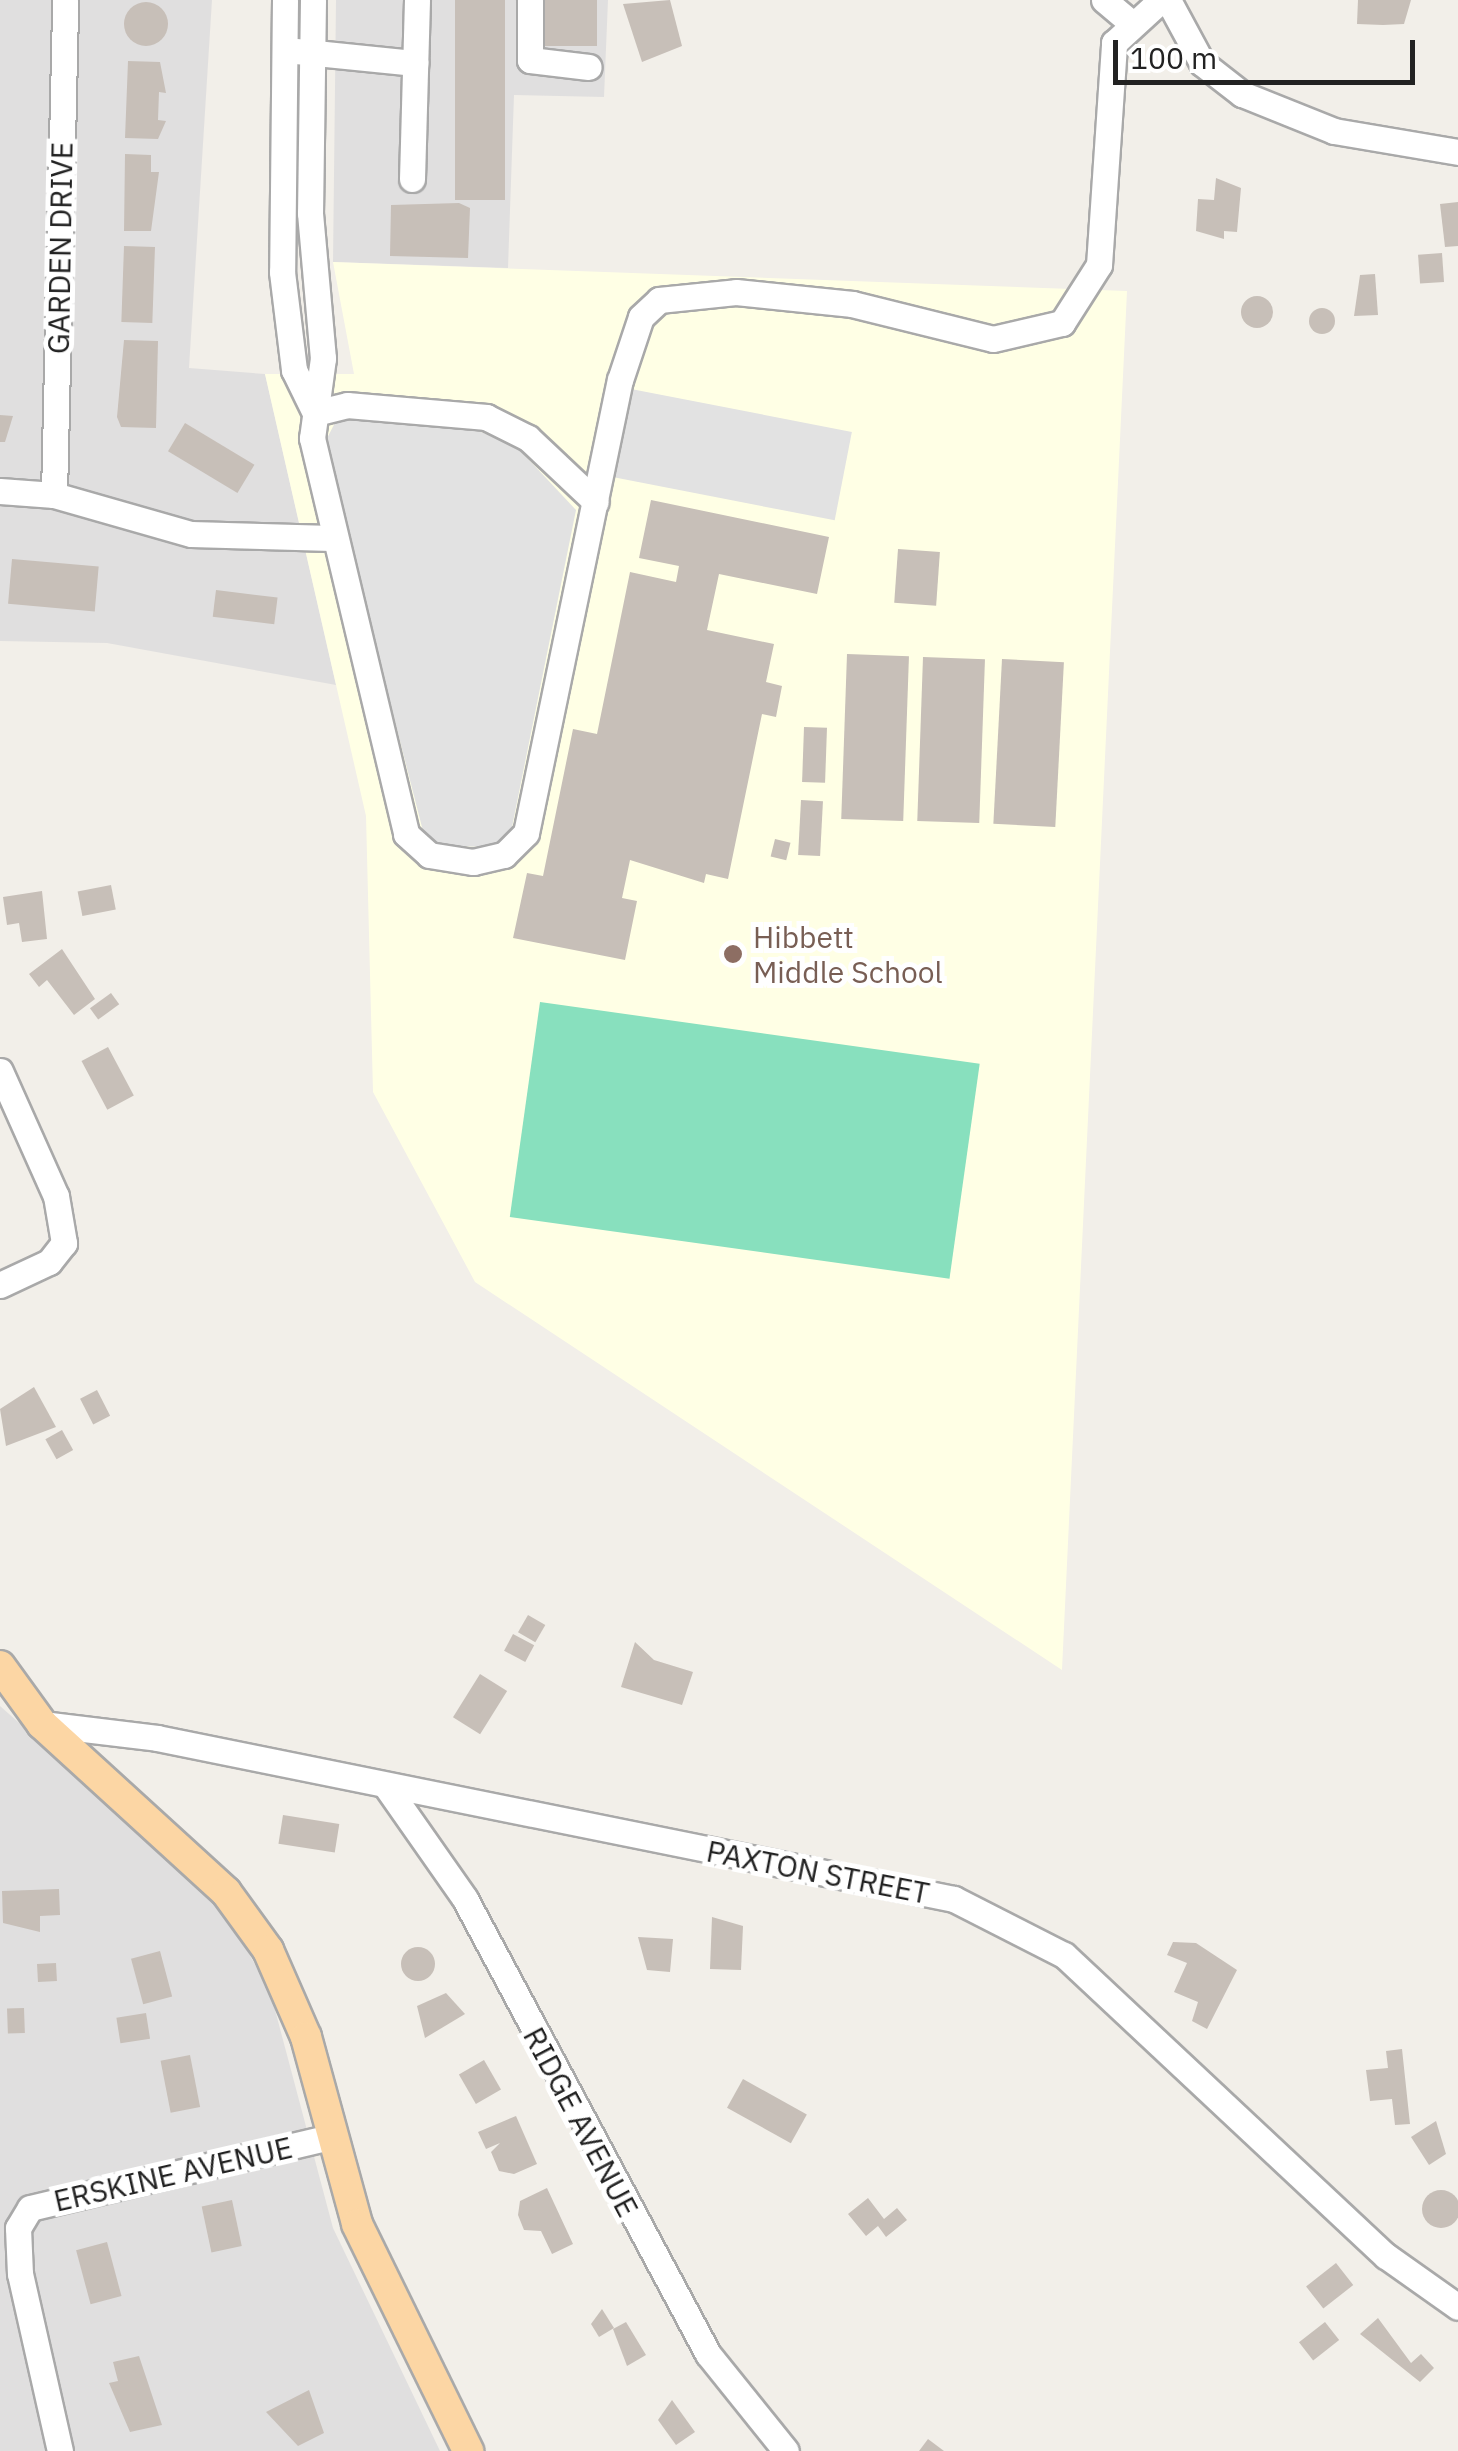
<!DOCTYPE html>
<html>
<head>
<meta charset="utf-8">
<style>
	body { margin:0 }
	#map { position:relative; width:1458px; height:2451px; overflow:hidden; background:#f2efe9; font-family:"IBM Plex Sans",sans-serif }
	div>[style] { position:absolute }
	.residential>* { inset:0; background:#e0dfdf }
	.education>* { inset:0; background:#ffffe5 }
	.pitch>* { inset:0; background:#88e0be; transform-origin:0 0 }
	.parking>* { inset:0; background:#e2e2e2; transform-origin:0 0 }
	.building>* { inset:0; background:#c7bfb8; transform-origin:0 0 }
	.round { border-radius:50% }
	.roads { filter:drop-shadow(2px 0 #a9a9a9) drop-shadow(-2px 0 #a9a9a9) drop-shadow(0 2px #a9a9a9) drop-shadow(0 -2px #a9a9a9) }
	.minor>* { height:25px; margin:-12.5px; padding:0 12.5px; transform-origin:12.5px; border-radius:12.5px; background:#fff }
	.major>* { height:30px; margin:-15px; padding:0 15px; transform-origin:15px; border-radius:15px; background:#fcd6a4 }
	.dots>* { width:28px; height:28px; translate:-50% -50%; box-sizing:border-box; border:5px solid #fff; border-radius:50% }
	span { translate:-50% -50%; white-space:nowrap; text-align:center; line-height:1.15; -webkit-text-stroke:10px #fff; paint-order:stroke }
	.street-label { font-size:30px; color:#222 }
	.education-label { font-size:30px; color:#785e54 }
	.left { translate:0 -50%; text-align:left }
	.scale { position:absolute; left:1113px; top:40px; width:302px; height:45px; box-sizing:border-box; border:5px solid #222; border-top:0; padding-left:12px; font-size:30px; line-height:35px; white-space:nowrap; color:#222; -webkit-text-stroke:8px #fff; paint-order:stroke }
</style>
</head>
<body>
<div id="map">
	<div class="residential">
		<i style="clip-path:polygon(0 0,212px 0,189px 368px,265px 374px,336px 685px,107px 643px,0 641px)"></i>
		<i style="clip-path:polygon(336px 0,608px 0,604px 97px,514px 95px,508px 268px,333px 262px)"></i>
		<i style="clip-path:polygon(0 1706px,180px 1865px,232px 1924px,270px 1991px,333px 2228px,440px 2451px,0 2451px)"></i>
	</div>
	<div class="education">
		<i style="clip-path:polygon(333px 262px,1127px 291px,1062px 1670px,475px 1282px,373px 1092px,366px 816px,265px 374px,354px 374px)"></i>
	</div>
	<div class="pitch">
		<i style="left:540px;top:1002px;width:444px;height:217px;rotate:8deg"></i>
	</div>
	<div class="parking">
		<i style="left:631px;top:389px;width:225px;height:90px;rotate:11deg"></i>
		<i style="clip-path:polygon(337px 419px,451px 420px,516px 446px,576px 510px,511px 832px,492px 847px,437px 846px,423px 831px,324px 444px)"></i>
	</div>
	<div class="building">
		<i style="left:455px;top:0;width:50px;height:200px"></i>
		<i style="left:543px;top:0;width:54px;height:46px"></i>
		<i style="clip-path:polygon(670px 0,682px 46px,642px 62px,623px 4px)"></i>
		<i style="clip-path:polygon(1358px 0,1411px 0,1404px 24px,1383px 25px,1357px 24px)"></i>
		<i class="round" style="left:124px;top:2px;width:44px;height:44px"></i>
		<i style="clip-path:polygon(128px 61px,160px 62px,166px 93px,159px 92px,158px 120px,166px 121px,158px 139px,125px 138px)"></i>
		<i style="clip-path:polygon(125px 154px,151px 155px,151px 172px,159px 172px,151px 231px,124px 231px)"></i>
		<i style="clip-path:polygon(1216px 178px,1241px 188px,1237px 232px,1224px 231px,1224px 239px,1196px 231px,1198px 199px,1214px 200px)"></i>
		<i style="clip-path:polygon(1458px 202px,1458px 246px,1445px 247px,1440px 204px)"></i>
		<i style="clip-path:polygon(459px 203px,470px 208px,468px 258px,390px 256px,391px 205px)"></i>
		<i style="left:124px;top:246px;width:31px;height:76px;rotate:2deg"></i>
		<i style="left:1442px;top:253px;width:29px;height:24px;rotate:86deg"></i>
		<i style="clip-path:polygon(1375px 274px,1378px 315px,1354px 316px,1360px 275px)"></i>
		<i class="round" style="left:1241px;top:296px;width:32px;height:32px"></i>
		<i class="round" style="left:1309px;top:308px;width:26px;height:26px"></i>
		<i style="clip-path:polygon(124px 340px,158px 341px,156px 428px,121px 427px,117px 417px)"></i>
		<i style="clip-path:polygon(0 415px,13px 416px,5px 442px,0 442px)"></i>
		<i style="left:185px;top:423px;width:81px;height:33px;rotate:31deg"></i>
		<i style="clip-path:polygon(651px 500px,829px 537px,817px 594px,719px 574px,707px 630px,774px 644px,766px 682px,782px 686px,776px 717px,762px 714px,728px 879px,706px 874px,704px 883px,630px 860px,622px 898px,637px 901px,625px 960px,513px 938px,527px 873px,543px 876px,573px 729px,597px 734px,630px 572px,676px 582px,679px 566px,639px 558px)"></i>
		<i style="left:898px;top:549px;width:42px;height:54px;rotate:4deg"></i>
		<i style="left:12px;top:559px;width:87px;height:45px;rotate:5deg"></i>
		<i style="left:216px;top:590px;width:62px;height:27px;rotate:7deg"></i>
		<i style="left:847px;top:654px;width:62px;height:165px;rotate:2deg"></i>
		<i style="left:923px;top:657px;width:62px;height:164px;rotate:2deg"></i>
		<i style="left:1002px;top:659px;width:62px;height:165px;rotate:3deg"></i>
		<i style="left:804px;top:727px;width:23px;height:55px;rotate:2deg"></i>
		<i style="left:801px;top:800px;width:22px;height:55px;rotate:3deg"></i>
		<i style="left:775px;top:839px;width:16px;height:18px;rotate:14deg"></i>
		<i style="left:111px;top:885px;width:25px;height:34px;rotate:79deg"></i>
		<i style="clip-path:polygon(42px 891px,47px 939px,22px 942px,19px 923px,7px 925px,3px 897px)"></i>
		<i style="clip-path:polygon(62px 949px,95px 999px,74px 1015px,47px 980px,39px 987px,29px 974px)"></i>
		<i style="left:111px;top:993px;width:14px;height:26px;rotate:54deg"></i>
		<i style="left:108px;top:1047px;width:55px;height:30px;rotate:62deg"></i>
		<i style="clip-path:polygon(34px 1387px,56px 1427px,6px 1446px,0 1409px)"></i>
		<i style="left:97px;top:1390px;width:29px;height:19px;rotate:63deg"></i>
		<i style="left:62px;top:1430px;width:23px;height:19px;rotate:61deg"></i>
		<i style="left:528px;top:1615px;width:20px;height:20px;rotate:30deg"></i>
		<i style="left:513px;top:1634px;width:24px;height:19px;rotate:28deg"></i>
		<i style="clip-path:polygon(635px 1642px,654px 1660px,693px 1672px,682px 1705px,621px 1687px)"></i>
		<i style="left:480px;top:1674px;width:32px;height:51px;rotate:32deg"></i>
		<i style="left:283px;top:1815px;width:57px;height:29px;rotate:9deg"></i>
		<i style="clip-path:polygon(59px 1889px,60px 1915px,40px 1916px,40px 1932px,3px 1923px,2px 1891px)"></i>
		<i style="clip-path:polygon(712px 1917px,743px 1926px,741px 1970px,710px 1969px)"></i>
		<i style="clip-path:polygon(638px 1937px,673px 1939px,670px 1972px,647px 1970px)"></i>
		<i style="clip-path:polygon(1173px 1942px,1196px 1943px,1237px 1970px,1207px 2029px,1192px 2021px,1198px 2002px,1174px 1992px,1187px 1963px,1167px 1955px)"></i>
		<i class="round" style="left:401px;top:1947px;width:34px;height:34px"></i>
		<i style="left:160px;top:1951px;width:47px;height:30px;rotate:75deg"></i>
		<i style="left:56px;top:1963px;width:18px;height:19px;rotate:87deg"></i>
		<i style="clip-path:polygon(446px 1993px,465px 2014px,425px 2038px,417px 2006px)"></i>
		<i style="left:24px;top:2008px;width:25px;height:17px;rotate:88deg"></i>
		<i style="left:146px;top:2013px;width:26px;height:30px;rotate:81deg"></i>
		<i style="clip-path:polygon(1402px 2049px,1410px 2124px,1395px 2125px,1392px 2099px,1370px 2101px,1366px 2070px,1388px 2068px,1386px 2051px)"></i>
		<i style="left:190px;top:2055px;width:53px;height:30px;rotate:79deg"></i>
		<i style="left:484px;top:2060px;width:34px;height:29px;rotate:60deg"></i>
		<i style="left:743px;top:2079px;width:73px;height:33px;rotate:29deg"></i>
		<i style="clip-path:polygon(516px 2116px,537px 2164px,514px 2174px,499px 2171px,491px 2152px,500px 2143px,486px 2149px,478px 2132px)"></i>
		<i style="clip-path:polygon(1436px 2121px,1446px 2154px,1429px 2165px,1411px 2137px)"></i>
		<i style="clip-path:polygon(547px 2188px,573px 2244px,552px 2254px,541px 2231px,524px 2230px,518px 2215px,520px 2201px)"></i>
		<i class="round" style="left:1422px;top:2190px;width:38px;height:38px"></i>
		<i style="clip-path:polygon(868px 2198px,884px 2219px,897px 2208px,907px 2220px,886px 2237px,878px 2226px,866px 2236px,848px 2214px)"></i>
		<i style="left:232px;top:2200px;width:47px;height:31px;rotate:78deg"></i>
		<i style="left:107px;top:2242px;width:56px;height:32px;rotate:75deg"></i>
		<i style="left:1336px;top:2263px;width:28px;height:38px;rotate:52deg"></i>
		<i style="clip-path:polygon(602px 2309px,614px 2328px,599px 2337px,591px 2324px)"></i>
		<i style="clip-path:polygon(1378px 2318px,1411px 2363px,1421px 2354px,1434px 2368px,1420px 2382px,1360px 2334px)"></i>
		<i style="clip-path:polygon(626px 2322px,646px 2355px,627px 2366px,613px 2329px)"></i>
		<i style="left:1325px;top:2322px;width:23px;height:33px;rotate:52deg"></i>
		<i style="clip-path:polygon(139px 2356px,162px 2425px,130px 2432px,109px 2383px,118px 2381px,113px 2362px)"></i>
		<i style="clip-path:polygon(309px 2390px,324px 2433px,298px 2446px,266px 2412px)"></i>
		<i style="clip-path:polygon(672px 2400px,695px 2432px,676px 2445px,658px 2420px)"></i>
		<i style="clip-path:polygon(928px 2439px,944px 2451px,919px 2451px)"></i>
	</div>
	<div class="roads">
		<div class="minor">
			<i style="left:285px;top:0;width:272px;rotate:90.6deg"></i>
			<i style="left:282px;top:272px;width:99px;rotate:83deg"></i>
			<i style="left:294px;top:370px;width:48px;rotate:64deg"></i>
			<i style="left:313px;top:0;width:213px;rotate:90.8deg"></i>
			<i style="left:310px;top:213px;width:146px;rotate:84.9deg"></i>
			<i style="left:323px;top:358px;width:81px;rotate:97.8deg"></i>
			<i style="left:312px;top:438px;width:407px;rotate:76.6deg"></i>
			<i style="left:406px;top:834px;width:31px;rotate:42deg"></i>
			<i style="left:429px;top:855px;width:45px;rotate:9deg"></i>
			<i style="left:473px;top:862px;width:32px;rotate:-13deg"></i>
			<i style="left:504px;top:855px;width:31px;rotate:-45deg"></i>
			<i style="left:526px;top:833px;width:463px;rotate:-78.3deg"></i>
			<i style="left:620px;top:380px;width:66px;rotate:-71.6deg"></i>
			<i style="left:641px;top:317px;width:25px;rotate:-43deg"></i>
			<i style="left:659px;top:300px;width:77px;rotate:-5.9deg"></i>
			<i style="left:736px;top:292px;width:117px;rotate:5.9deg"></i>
			<i style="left:852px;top:304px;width:145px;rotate:13.9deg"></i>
			<i style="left:993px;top:339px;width:71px;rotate:-13.1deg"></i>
			<i style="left:1062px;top:323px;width:69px;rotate:-57.5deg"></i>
			<i style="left:1099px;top:265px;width:223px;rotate:-86.1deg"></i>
			<i style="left:1114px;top:43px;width:64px;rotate:-42.5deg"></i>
			<i style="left:530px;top:0;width:60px;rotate:90deg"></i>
			<i style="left:530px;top:60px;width:59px;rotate:6.8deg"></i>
			<i style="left:1104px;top:0;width:33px;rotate:40deg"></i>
			<i style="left:1168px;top:0;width:72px;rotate:61.6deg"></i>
			<i style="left:1202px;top:63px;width:51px;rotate:37.8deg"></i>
			<i style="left:1242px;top:94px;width:99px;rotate:21.9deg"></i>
			<i style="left:1334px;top:131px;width:126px;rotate:9.6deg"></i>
			<i style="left:296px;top:51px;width:120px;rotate:5.8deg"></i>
			<i style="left:412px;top:179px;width:179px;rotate:-88.4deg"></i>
			<i style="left:315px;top:413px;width:33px;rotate:-14deg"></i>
			<i style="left:347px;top:405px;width:140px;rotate:4.9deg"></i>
			<i style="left:486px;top:417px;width:47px;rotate:26.6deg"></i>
			<i style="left:528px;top:438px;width:93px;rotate:43.3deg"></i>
			<i style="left:0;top:491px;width:54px;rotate:4.2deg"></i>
			<i style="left:54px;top:495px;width:142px;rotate:15.9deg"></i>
			<i style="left:191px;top:534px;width:140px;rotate:1.6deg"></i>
			<i style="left:54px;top:495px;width:495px;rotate:-88.7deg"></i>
			<i style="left:0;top:1071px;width:137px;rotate:65.9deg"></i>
			<i style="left:56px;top:1196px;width:48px;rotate:80.3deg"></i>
			<i style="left:64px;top:1243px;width:24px;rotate:128deg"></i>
			<i style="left:49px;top:1262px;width:54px;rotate:154.9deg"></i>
			<i style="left:42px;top:1724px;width:116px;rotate:6.9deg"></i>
			<i style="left:157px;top:1738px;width:813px;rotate:11.42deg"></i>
			<i style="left:954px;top:1899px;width:123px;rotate:27deg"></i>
			<i style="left:1064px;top:1955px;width:441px;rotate:43.1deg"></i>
			<i style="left:1386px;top:2256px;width:88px;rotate:35.3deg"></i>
			<i style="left:386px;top:1786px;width:138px;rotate:55deg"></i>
			<i style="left:465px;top:1899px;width:516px;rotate:61.89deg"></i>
			<i style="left:708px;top:2354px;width:124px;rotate:51.2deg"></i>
			<i style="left:60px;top:2451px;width:181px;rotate:-102.7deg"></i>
			<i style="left:20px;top:2274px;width:46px;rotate:-92.5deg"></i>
			<i style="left:18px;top:2228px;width:23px;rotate:-59deg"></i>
			<i style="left:30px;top:2208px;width:305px;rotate:-13.3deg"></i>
		</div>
		<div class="major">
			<i style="left:0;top:1666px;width:72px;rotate:54.1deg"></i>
			<i style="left:42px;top:1724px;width:249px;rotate:42.4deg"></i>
			<i style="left:226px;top:1892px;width:72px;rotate:54.1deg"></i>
			<i style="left:268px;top:1950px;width:95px;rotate:66.4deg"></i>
			<i style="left:306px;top:2037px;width:194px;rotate:74.7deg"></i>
			<i style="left:357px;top:2224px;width:253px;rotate:63.9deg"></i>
		</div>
	</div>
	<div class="dots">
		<i style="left:733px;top:954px;background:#8d6e63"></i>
	</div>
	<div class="street-label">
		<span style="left:60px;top:248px;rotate:-89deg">GARDEN DRIVE</span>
		<span style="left:818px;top:1872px;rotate:11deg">PAXTON STREET</span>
		<span style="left:581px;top:2122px;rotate:62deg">RIDGE AVENUE</span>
		<span style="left:173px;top:2174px;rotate:-13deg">ERSKINE AVENUE</span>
	</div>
	<div class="education-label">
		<span class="left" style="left:753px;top:954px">Hibbett<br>Middle School</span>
	</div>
	<div class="scale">100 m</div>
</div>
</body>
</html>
